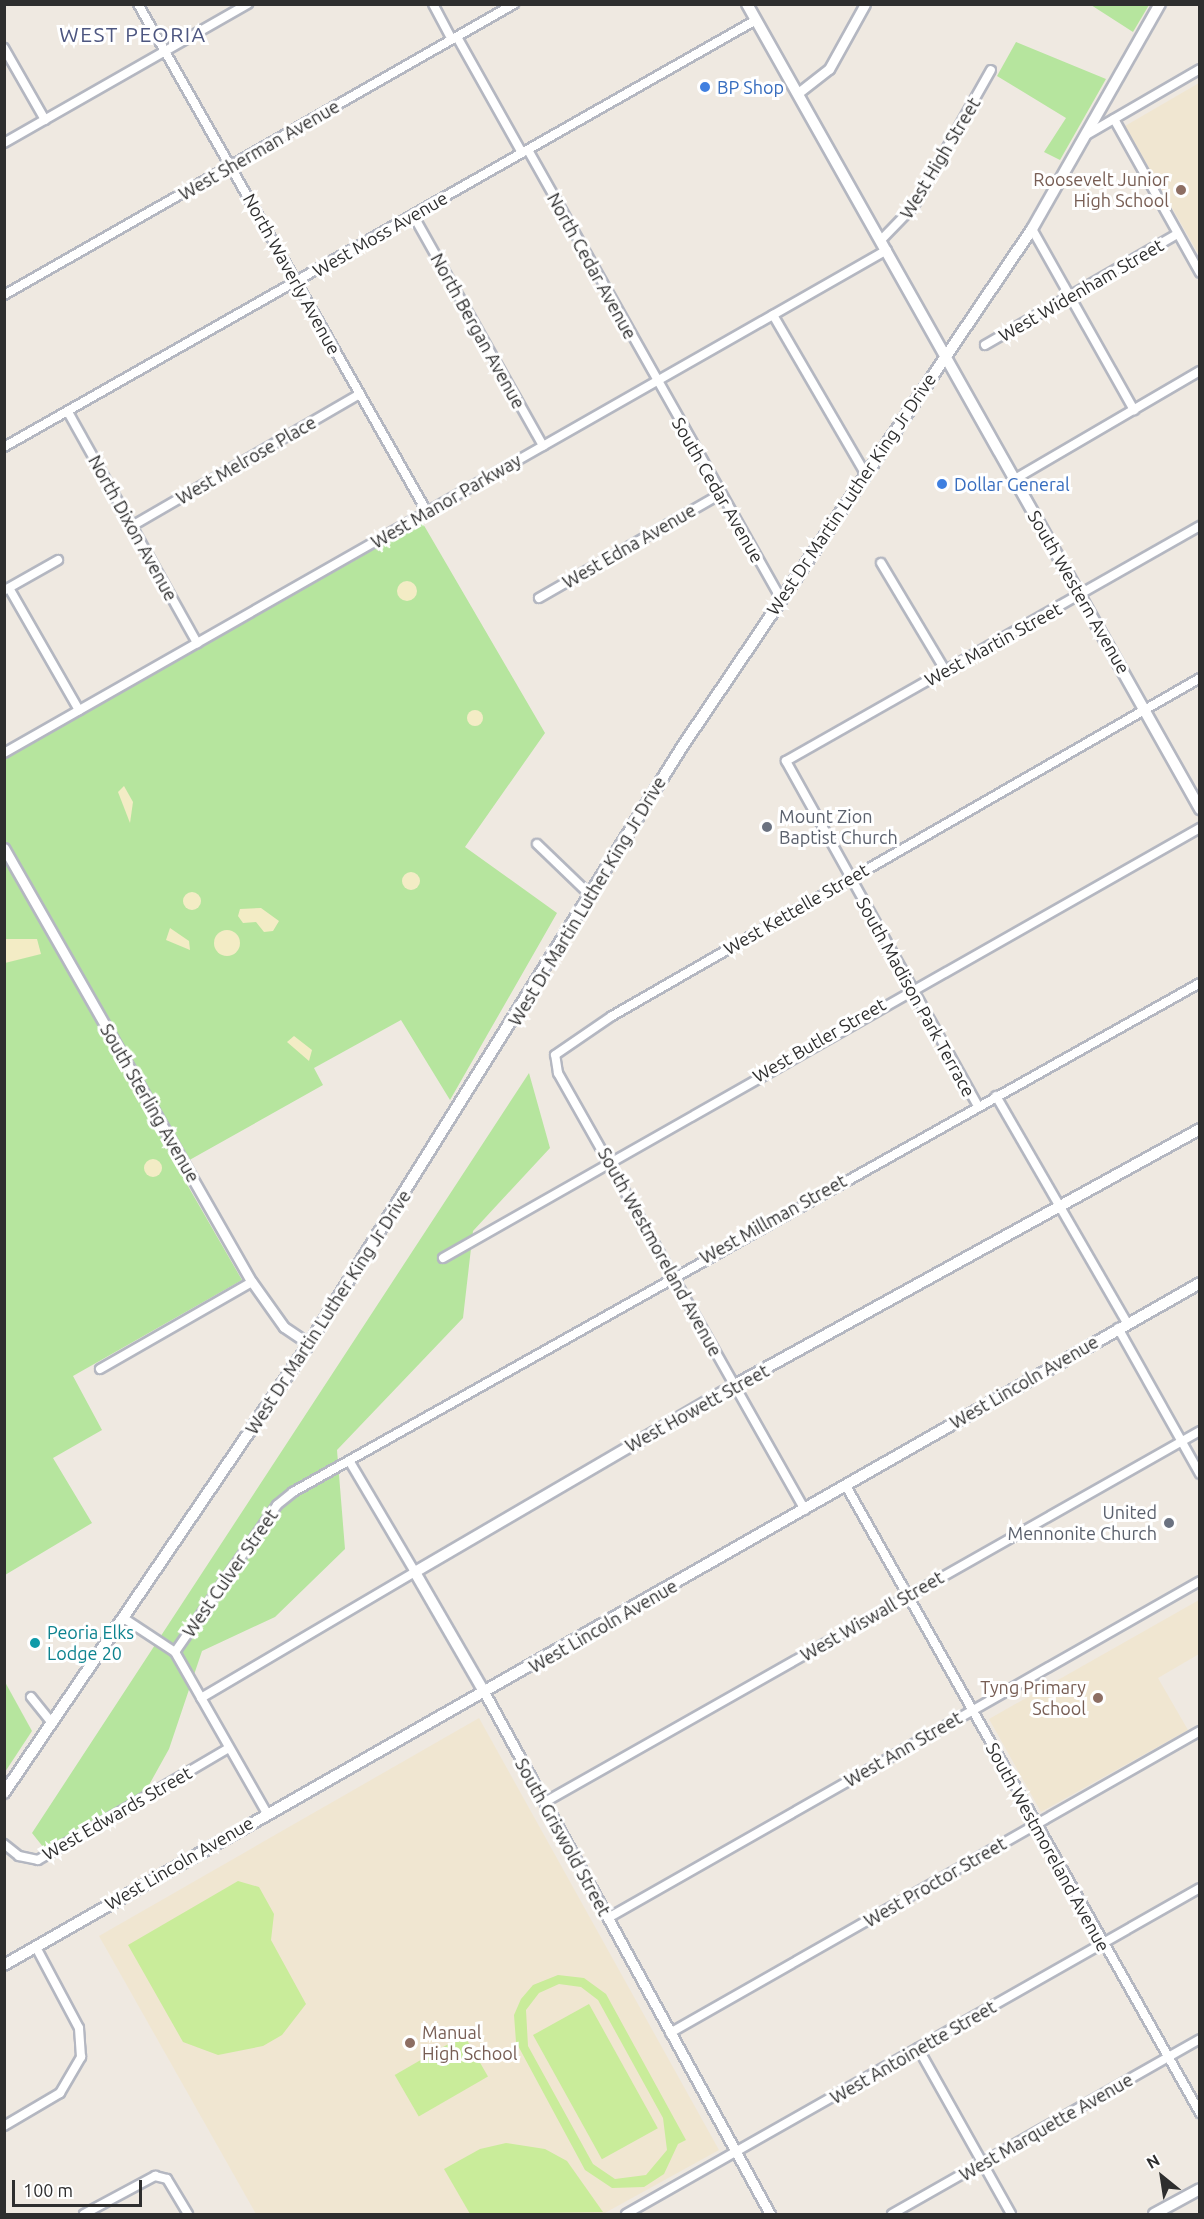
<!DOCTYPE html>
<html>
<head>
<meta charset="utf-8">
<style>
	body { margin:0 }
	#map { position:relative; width:1204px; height:2219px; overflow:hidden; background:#efe9e1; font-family:Ubuntu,sans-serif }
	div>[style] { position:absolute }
	.education>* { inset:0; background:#f0e6d1 }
	.green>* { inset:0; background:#b6e59e }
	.sand>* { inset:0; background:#f3ecc5 }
	.round { border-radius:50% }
	.pitch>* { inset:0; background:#c9ec9a; transform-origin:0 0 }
	.roads { filter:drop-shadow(2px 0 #b4b7c1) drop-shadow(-2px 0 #b4b7c1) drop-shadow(0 2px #b4b7c1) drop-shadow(0 -2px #b4b7c1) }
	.minor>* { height:8px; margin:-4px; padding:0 4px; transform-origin:4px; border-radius:4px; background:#fff }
	.tertiary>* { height:9px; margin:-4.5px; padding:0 4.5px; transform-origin:4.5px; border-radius:4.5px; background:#fff }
	.secondary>* { height:10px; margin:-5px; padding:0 5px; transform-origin:5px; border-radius:5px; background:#fff }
	.dots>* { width:16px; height:16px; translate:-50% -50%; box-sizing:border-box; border:3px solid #fff; border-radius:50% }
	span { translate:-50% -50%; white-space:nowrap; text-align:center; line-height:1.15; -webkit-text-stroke:6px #fff; paint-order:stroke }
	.shop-label { font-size:18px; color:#366cbe }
	.left { translate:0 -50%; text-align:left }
	.street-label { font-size:18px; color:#2e2e2e }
	.education-label { font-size:18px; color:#785e54 }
	.right { translate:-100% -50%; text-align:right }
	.worship-label { font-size:18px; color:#5b616d }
	.culture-label { font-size:18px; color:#0d838f }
	.quarter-label { font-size:21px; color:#4d5680; letter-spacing:1.5px }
	.frame { position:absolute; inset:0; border:6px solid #2e2e2e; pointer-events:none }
	.north { position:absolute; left:1132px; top:2147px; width:60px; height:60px; -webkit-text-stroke:4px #fff; paint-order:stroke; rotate:330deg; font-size:16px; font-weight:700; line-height:24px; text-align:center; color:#2e2e2e }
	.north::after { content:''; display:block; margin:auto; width:21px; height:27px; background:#2e2e2e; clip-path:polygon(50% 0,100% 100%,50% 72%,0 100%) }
	.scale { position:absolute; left:12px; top:2180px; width:130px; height:27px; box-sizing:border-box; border:3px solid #2e2e2e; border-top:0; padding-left:8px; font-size:18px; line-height:21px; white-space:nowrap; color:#2e2e2e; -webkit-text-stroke:4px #fff; paint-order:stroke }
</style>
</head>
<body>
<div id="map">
	<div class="education">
		<i style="clip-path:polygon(1199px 83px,1199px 255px,1125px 126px)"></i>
		<i style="clip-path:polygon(1199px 1600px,1199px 1654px,1158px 1678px,1188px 1730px,1041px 1812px,989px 1719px)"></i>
		<i style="clip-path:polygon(479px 1718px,719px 2150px,603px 2214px,256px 2214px,99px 1936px)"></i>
	</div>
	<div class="green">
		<i style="clip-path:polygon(1091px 5px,1149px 5px,1133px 32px)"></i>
		<i style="clip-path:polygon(1016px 42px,1106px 79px,1060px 160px,1044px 152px,1066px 118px,997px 76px)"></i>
		<i style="clip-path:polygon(422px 522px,545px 733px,465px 847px,557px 913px,450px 1100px,401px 1020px,314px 1068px,323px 1085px,177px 1167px,242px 1280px,73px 1376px,102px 1430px,53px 1458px,92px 1523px,5px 1575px,5px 759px)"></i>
		<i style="clip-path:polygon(529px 1073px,550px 1148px,473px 1231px,463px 1318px,337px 1450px,345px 1549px,275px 1617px,202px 1651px,169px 1749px,134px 1812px,51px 1857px,32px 1833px)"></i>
		<i style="clip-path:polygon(5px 1682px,32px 1731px,5px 1772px,4px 1772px)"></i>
	</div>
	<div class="sand">
		<i class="round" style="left:397px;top:581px;width:20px;height:20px"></i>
		<i class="round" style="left:467px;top:710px;width:16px;height:16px"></i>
		<i style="clip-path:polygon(124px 786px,133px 802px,130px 823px,118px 792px)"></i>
		<i class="round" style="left:402px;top:872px;width:18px;height:18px"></i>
		<i class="round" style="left:183px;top:892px;width:18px;height:18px"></i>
		<i style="clip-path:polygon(261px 908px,279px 921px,273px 931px,264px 932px,256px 922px,243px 923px,238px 916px,240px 909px)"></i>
		<i style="clip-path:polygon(170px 928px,189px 941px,190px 950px,166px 940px)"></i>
		<i class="round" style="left:214px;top:930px;width:26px;height:26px"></i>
		<i style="clip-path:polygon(4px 939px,37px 939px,41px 954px,5px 963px)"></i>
		<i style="clip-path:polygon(294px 1036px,312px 1050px,309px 1061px,287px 1042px)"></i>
		<i class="round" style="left:144px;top:1159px;width:18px;height:18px"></i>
	</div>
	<div class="pitch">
		<i style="clip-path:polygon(238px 1881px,259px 1887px,274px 1914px,271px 1940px,306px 2004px,282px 2035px,263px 2046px,218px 2055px,183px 2042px,128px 1945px)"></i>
		<i style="clip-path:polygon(evenodd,558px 1975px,584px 1978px,606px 1994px,686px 2140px,678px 2144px,664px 2174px,644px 2187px,612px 2188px,585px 2170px,516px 2042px,514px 2015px,521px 1999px,533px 1985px,558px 1975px,559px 1984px,581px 1987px,598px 2000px,663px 2118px,667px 2150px,646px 2175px,615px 2179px,593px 2164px,528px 2046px,526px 2010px,539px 1993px,559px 1984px)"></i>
		<i style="left:589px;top:2004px;width:142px;height:64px;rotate:61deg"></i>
		<i style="left:464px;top:2035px;width:48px;height:80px;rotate:60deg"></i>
		<i style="clip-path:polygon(506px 2143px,545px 2149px,567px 2161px,603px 2212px,470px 2214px,444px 2169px,480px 2149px)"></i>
	</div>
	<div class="roads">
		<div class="minor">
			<i style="left:138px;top:4px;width:584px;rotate:60.36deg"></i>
			<i style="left:433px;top:4px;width:40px;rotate:62deg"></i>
			<i style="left:457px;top:37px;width:133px;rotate:60.7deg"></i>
			<i style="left:4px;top:48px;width:83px;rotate:60.3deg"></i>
			<i style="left:1114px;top:119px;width:176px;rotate:60.8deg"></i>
			<i style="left:1088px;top:134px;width:129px;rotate:-30.1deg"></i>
			<i style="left:4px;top:143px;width:281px;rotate:-29.7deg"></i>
			<i style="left:528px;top:150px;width:513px;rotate:60.59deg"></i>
			<i style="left:413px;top:215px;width:265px;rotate:60.6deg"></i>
			<i style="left:1032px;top:229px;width:208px;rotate:60.6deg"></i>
			<i style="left:881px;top:240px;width:47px;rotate:-45.9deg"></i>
			<i style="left:914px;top:206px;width:156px;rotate:-60.5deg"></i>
			<i style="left:4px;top:295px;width:587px;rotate:-29.71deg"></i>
			<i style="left:773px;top:315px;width:183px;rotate:59.8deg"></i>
			<i style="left:985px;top:345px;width:222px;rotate:-30deg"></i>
			<i style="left:68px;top:412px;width:265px;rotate:60.8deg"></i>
			<i style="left:4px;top:447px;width:865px;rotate:-29.59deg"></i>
			<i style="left:1015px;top:479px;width:214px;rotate:-30.3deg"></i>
			<i style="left:132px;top:526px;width:263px;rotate:-30.1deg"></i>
			<i style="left:881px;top:563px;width:125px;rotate:59.1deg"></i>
			<i style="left:9px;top:588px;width:141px;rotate:60.2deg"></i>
			<i style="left:5px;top:590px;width:61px;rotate:-29.5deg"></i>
			<i style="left:539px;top:598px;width:207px;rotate:-29.8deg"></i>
			<i style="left:4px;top:753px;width:1016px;rotate:-29.67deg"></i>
			<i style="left:537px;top:844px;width:72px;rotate:43.9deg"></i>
			<i style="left:996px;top:1096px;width:262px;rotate:60deg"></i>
			<i style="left:978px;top:1106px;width:395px;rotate:-119.1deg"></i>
			<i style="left:786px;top:761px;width:476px;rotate:-29.6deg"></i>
			<i style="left:443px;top:1258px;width:871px;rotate:-29.6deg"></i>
			<i style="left:1118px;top:1328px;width:167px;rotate:60.7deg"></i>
			<i style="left:100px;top:1369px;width:175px;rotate:-29.8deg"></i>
			<i style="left:846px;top:1486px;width:720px;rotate:60.55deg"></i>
			<i style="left:805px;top:1510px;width:502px;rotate:-119.48deg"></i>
			<i style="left:558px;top:1073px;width:18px;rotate:-99deg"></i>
			<i style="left:555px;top:1055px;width:69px;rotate:-34.4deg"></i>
			<i style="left:612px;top:1016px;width:678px;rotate:-29.89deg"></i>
			<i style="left:125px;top:1619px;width:60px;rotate:33.4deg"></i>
			<i style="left:175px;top:1652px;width:185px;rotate:60.3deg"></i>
			<i style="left:175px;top:1652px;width:179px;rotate:-55.2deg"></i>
			<i style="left:277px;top:1505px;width:21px;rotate:-39deg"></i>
			<i style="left:293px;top:1492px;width:1040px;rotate:-29.3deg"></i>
			<i style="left:31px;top:1697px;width:33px;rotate:51deg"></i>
			<i style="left:201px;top:1698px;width:248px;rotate:-30.5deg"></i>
			<i style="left:415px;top:1572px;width:128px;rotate:-120.6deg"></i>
			<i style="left:545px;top:1802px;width:753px;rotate:-29.53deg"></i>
			<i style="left:4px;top:1844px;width:19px;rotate:39deg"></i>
			<i style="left:19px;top:1856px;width:19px;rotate:12deg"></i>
			<i style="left:38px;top:1860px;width:221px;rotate:-30.4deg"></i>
			<i style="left:608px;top:1918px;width:681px;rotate:-29.65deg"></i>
			<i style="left:670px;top:2033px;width:610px;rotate:-29.67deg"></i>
			<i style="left:918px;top:2048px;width:190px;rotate:60.7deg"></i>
			<i style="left:4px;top:2126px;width:65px;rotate:-30.5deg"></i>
			<i style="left:60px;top:2093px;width:42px;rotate:-59.7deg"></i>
			<i style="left:81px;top:2057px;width:29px;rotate:-94deg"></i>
			<i style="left:79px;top:2028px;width:92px;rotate:-118deg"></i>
			<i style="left:84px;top:2214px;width:81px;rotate:-28.2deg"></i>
			<i style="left:155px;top:2176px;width:12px;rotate:14deg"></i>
			<i style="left:167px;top:2179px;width:41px;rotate:59deg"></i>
			<i style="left:626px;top:2214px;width:660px;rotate:-29.59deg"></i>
			<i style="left:892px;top:2214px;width:354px;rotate:-29.6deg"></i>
		</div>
		<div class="tertiary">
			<i style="left:798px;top:93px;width:39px;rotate:-38deg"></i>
			<i style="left:829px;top:69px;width:74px;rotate:-61deg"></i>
			<i style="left:4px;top:848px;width:500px;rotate:60.3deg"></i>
			<i style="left:252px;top:1282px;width:55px;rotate:54.6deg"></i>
			<i style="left:284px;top:1327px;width:30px;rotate:34deg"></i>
			<i style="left:483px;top:1690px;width:597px;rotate:61.29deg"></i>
		</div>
		<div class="secondary">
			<i style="left:747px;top:4px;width:924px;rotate:60.63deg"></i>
			<i style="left:483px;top:1690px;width:136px;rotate:-120deg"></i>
			<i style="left:415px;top:1572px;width:371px;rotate:-30.3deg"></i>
			<i style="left:735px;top:1385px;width:531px;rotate:-28.83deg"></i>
			<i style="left:4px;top:1793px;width:543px;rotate:-55.81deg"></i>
			<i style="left:309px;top:1344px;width:704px;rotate:-58deg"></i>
			<i style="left:682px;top:747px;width:625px;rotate:-55.95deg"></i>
			<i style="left:1032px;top:229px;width:259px;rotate:-60.4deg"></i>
			<i style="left:4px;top:1965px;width:1377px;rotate:-29.69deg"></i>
			<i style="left:1154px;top:2214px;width:52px;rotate:-28.5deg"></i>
		</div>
	</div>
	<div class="dots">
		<i style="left:705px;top:87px;background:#3f7fe0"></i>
		<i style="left:1181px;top:190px;background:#8d6e63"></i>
		<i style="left:942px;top:484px;background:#3f7fe0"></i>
		<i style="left:767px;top:827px;background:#6b7280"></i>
		<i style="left:1169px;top:1523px;background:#6b7280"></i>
		<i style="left:35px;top:1643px;background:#0f9aa8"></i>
		<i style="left:1098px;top:1698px;background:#8d6e63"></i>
		<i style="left:410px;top:2043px;background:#8d6e63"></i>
	</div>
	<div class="shop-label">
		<span class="left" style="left:717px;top:87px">BP Shop</span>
		<span class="left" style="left:954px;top:484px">Dollar General</span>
	</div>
	<div class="street-label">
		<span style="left:259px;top:150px;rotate:-30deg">West Sherman Avenue</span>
		<span style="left:940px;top:158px;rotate:-59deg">West High Street</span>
		<span style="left:380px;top:234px;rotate:-30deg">West Moss Avenue</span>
		<span style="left:592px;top:266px;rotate:61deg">North Cedar Avenue</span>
		<span style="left:292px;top:274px;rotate:61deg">North Waverly Avenue</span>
		<span style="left:1081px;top:290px;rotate:-30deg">West Widenham Street</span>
		<span style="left:478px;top:331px;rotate:61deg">North Bergan Avenue</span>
		<span style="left:246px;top:460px;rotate:-30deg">West Melrose Place</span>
		<span style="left:718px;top:490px;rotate:60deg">South Cedar Avenue</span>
		<span style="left:851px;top:494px;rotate:-56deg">West Dr Martin Luther King Jr Drive</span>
		<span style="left:446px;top:501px;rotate:-30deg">West Manor Parkway</span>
		<span style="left:133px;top:528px;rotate:61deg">North Dixon Avenue</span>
		<span style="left:629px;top:546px;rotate:-30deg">West Edna Avenue</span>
		<span style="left:1079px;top:592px;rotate:60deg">South Western Avenue</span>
		<span style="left:993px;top:644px;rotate:-29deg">West Martin Street</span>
		<span style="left:587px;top:901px;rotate:-59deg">West Dr Martin Luther King Jr Drive</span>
		<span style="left:796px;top:909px;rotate:-30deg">West Kettelle Street</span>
		<span style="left:916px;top:997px;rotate:61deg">South Madison Park Terrace</span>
		<span style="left:819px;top:1040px;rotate:-30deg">West Butler Street</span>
		<span style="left:150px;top:1103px;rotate:60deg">South Sterling Avenue</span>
		<span style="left:773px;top:1219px;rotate:-29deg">West Millman Street</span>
		<span style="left:660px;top:1252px;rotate:61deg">South Westmoreland Avenue</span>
		<span style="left:328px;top:1312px;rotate:-57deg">West Dr Martin Luther King Jr Drive</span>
		<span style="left:1024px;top:1382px;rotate:-30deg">West Lincoln Avenue</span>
		<span style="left:697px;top:1408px;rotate:-29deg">West Howett Street</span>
		<span style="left:230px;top:1573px;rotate:-55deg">West Culver Street</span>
		<span style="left:872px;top:1616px;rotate:-30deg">West Wiswall Street</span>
		<span style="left:603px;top:1626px;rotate:-30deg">West Lincoln Avenue</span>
		<span style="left:903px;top:1749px;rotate:-30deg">West Ann Street</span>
		<span style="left:117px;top:1813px;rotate:-30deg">West Edwards Street</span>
		<span style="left:563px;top:1837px;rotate:61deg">South Griswold Street</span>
		<span style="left:1048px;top:1847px;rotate:61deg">South Westmoreland Avenue</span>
		<span style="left:179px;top:1863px;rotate:-30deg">West Lincoln Avenue</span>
		<span style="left:935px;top:1882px;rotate:-30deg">West Proctor Street</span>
		<span style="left:913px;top:2052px;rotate:-30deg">West Antoinette Street</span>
		<span style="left:1046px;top:2127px;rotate:-30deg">West Marquette Avenue</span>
	</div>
	<div class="education-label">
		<span class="right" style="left:1169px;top:190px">Roosevelt Junior<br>High School</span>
		<span class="right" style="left:1086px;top:1698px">Tyng Primary<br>School</span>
		<span class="left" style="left:422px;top:2043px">Manual<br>High School</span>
	</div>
	<div class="worship-label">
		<span class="left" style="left:779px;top:827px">Mount Zion<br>Baptist Church</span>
		<span class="right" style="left:1157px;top:1523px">United<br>Mennonite Church</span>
	</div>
	<div class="culture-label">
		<span class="left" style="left:47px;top:1643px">Peoria Elks<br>Lodge 20</span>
	</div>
	<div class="quarter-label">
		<span style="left:133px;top:34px">WEST PEORIA</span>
	</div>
	<div class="frame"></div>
	<div class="north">N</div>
	<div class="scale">100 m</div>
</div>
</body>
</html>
